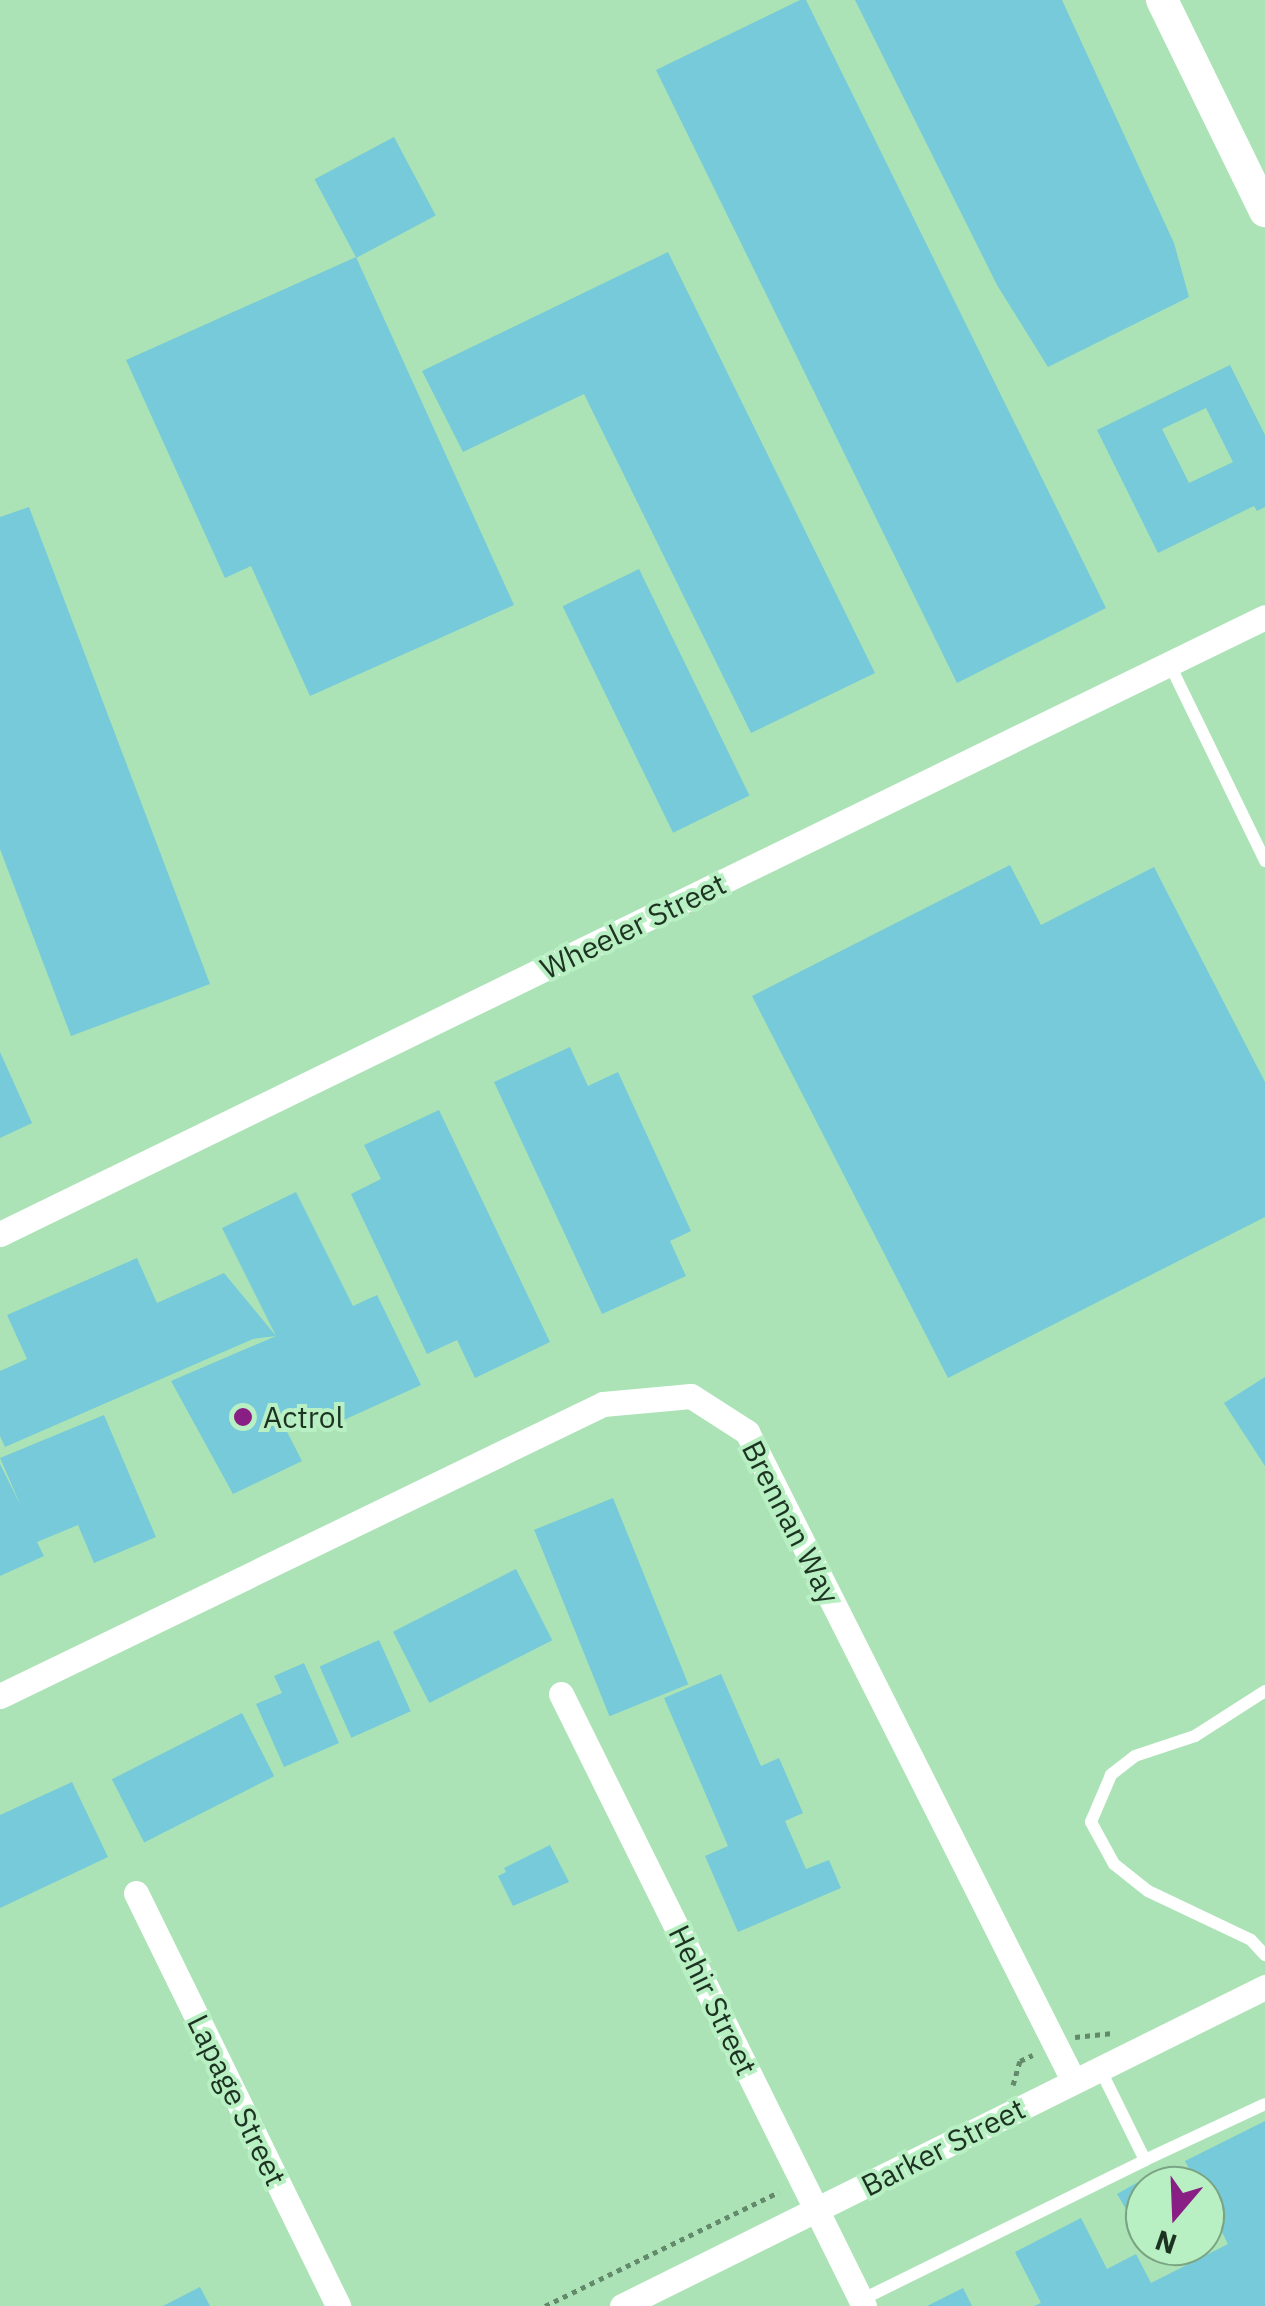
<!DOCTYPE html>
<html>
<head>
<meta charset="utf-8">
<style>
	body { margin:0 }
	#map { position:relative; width:1265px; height:2306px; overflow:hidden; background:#abe3b6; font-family:"IBM Plex Sans",sans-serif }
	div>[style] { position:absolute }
	.building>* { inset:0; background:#76cad9; transform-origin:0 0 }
	.path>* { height:5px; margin-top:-2.5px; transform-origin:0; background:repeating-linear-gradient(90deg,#638a6b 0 5px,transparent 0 10px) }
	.service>* { height:12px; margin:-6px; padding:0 6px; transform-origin:6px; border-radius:6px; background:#fff }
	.minor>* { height:25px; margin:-12.5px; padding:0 12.5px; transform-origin:12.5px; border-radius:12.5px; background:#fff }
	.tertiary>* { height:32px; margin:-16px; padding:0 16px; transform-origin:16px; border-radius:16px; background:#fff }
	.dots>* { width:28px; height:28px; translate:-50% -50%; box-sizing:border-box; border:5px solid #b8f0c3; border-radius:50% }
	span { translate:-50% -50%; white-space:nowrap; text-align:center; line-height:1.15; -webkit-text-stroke:8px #b8f0c3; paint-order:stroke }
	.street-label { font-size:30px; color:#1d3322 }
	.poi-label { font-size:30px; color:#1d3322 }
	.left { translate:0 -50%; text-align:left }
	.north { position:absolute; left:1125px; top:2166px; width:100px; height:100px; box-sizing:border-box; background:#b8f0c3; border:2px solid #7aa483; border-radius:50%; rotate:199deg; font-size:28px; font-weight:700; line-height:40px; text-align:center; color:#1d3322 }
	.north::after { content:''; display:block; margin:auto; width:35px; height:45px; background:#891e84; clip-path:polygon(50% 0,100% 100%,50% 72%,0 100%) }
</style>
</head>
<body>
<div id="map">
	<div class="building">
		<i style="clip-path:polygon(800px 0,806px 0,1106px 608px,957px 683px,656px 70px)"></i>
		<i style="clip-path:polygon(855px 0,1062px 0,1174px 243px,1189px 297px,1048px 367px,997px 285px)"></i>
		<i style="left:394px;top:137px;width:89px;height:90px;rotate:62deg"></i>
		<i style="clip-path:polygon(668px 252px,875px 673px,751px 733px,584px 394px,463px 452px,422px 371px)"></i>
		<i style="clip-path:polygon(356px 257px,514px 605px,310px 696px,251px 566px,225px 578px,126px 360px)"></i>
		<i style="clip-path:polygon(evenodd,1230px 365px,1265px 435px,1265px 507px,1257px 511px,1254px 506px,1158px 553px,1097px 430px,1230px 365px,1206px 408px,1233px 462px,1189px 483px,1162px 429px,1206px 408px)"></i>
		<i style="clip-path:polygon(29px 507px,210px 984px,71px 1036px,0 849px,0 517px)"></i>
		<i style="left:639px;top:569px;width:252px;height:85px;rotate:64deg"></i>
		<i style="clip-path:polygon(1010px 865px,1041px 925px,1154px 867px,1265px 1082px,1265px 1217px,948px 1378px,752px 996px)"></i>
		<i style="clip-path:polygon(570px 1047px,588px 1086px,618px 1072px,691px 1231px,670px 1241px,686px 1276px,602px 1314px,494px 1082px)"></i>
		<i style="clip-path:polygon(0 1052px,32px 1123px,0 1138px)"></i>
		<i style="clip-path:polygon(439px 1110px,550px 1342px,475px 1378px,457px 1340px,427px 1354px,351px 1194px,381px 1179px,364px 1145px)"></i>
		<i style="clip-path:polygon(296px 1192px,353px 1306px,377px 1295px,421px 1385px,324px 1429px,309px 1410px,283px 1424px,302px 1461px,233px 1494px,171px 1381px,276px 1336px,253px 1339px,5px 1447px,0 1436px,0 1371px,27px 1359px,7px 1315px,137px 1258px,157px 1303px,224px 1273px,276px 1336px,222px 1228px)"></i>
		<i style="clip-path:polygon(1265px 1377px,1265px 1466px,1224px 1403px)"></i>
		<i style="clip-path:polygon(104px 1415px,156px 1537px,94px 1563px,78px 1525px,37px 1542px,44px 1556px,0 1576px,0 1464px,21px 1506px,0 1458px)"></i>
		<i style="left:613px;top:1498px;width:201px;height:85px;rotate:68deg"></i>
		<i style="left:516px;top:1569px;width:80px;height:138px;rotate:63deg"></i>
		<i style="left:379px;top:1640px;width:78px;height:65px;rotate:66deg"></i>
		<i style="clip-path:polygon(304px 1663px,339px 1743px,284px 1767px,256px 1704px,282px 1693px,274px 1676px)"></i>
		<i style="clip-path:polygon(721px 1674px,761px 1766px,779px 1758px,803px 1813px,785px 1821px,806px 1869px,829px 1860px,841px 1888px,738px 1932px,705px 1856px,728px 1846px,664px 1698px)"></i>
		<i style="left:242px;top:1713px;width:71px;height:146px;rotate:63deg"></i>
		<i style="clip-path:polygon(72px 1782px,108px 1857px,0 1908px,0 1815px)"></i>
		<i style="clip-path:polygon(550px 1845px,569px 1882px,513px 1906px,498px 1876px,506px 1872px,504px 1868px)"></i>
		<i style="clip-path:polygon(1265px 2121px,1265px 2306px,1034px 2306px,1041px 2303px,1015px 2252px,1081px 2218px,1107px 2269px,1136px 2254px,1151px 2283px,1228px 2244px,1205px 2199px,1205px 2186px,1198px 2186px,1185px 2161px)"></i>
		<i style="clip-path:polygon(1140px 2181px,1145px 2190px,1145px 2241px,1117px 2194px)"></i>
		<i style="clip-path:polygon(200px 2287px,210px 2306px,163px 2306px)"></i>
		<i style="clip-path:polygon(963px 2288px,972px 2306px,927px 2306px)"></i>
	</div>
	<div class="path">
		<i style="left:1075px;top:2037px;width:38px;rotate:-6deg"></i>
		<i style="left:1013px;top:2085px;width:25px;rotate:-74deg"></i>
		<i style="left:1020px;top:2061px;width:14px;rotate:-25deg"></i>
		<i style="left:545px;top:2306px;width:260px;rotate:-26deg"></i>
	</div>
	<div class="service">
		<i style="left:1170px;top:665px;width:218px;rotate:64.1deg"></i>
		<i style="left:1265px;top:1691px;width:83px;rotate:147.3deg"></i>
		<i style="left:1195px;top:1736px;width:63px;rotate:161.6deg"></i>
		<i style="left:1135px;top:1756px;width:31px;rotate:142deg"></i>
		<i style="left:1111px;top:1775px;width:51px;rotate:113.1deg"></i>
		<i style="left:1091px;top:1822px;width:48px;rotate:61.3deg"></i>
		<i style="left:1114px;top:1864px;width:43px;rotate:38.5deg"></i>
		<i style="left:1148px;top:1891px;width:114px;rotate:25.4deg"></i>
		<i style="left:1251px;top:1940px;width:21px;rotate:47deg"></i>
		<i style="left:1145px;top:2160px;width:132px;rotate:-25deg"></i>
		<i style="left:861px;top:2300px;width:317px;rotate:-26.2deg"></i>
		<i style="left:1145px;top:2160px;width:104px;rotate:-116.3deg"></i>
	</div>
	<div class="minor">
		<i style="left:0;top:1234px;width:1407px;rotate:-26deg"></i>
		<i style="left:561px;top:1694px;width:683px;rotate:63.66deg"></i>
		<i style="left:0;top:1696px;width:670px;rotate:-25.84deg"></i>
		<i style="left:603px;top:1404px;width:88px;rotate:-5.2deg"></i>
		<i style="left:691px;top:1396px;width:67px;rotate:32.7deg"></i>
		<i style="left:747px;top:1432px;width:725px;rotate:63.29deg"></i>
		<i style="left:136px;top:1893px;width:460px;rotate:63.9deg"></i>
		<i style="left:622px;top:2306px;width:718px;rotate:-26.39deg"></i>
	</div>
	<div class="tertiary">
		<i style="left:1162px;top:0;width:235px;rotate:64deg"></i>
	</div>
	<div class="dots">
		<i style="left:243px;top:1417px;background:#891e84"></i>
	</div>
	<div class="street-label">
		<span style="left:633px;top:926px;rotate:-26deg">Wheeler Street</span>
		<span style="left:791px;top:1522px;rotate:63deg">Brennan Way</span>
		<span style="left:713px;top:2000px;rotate:64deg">Hehir Street</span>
		<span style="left:237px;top:2100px;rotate:64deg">Lapage Street</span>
		<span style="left:943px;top:2147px;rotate:-27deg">Barker Street</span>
	</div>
	<div class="poi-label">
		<span class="left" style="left:263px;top:1417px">Actrol</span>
	</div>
	<div class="north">N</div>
</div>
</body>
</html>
